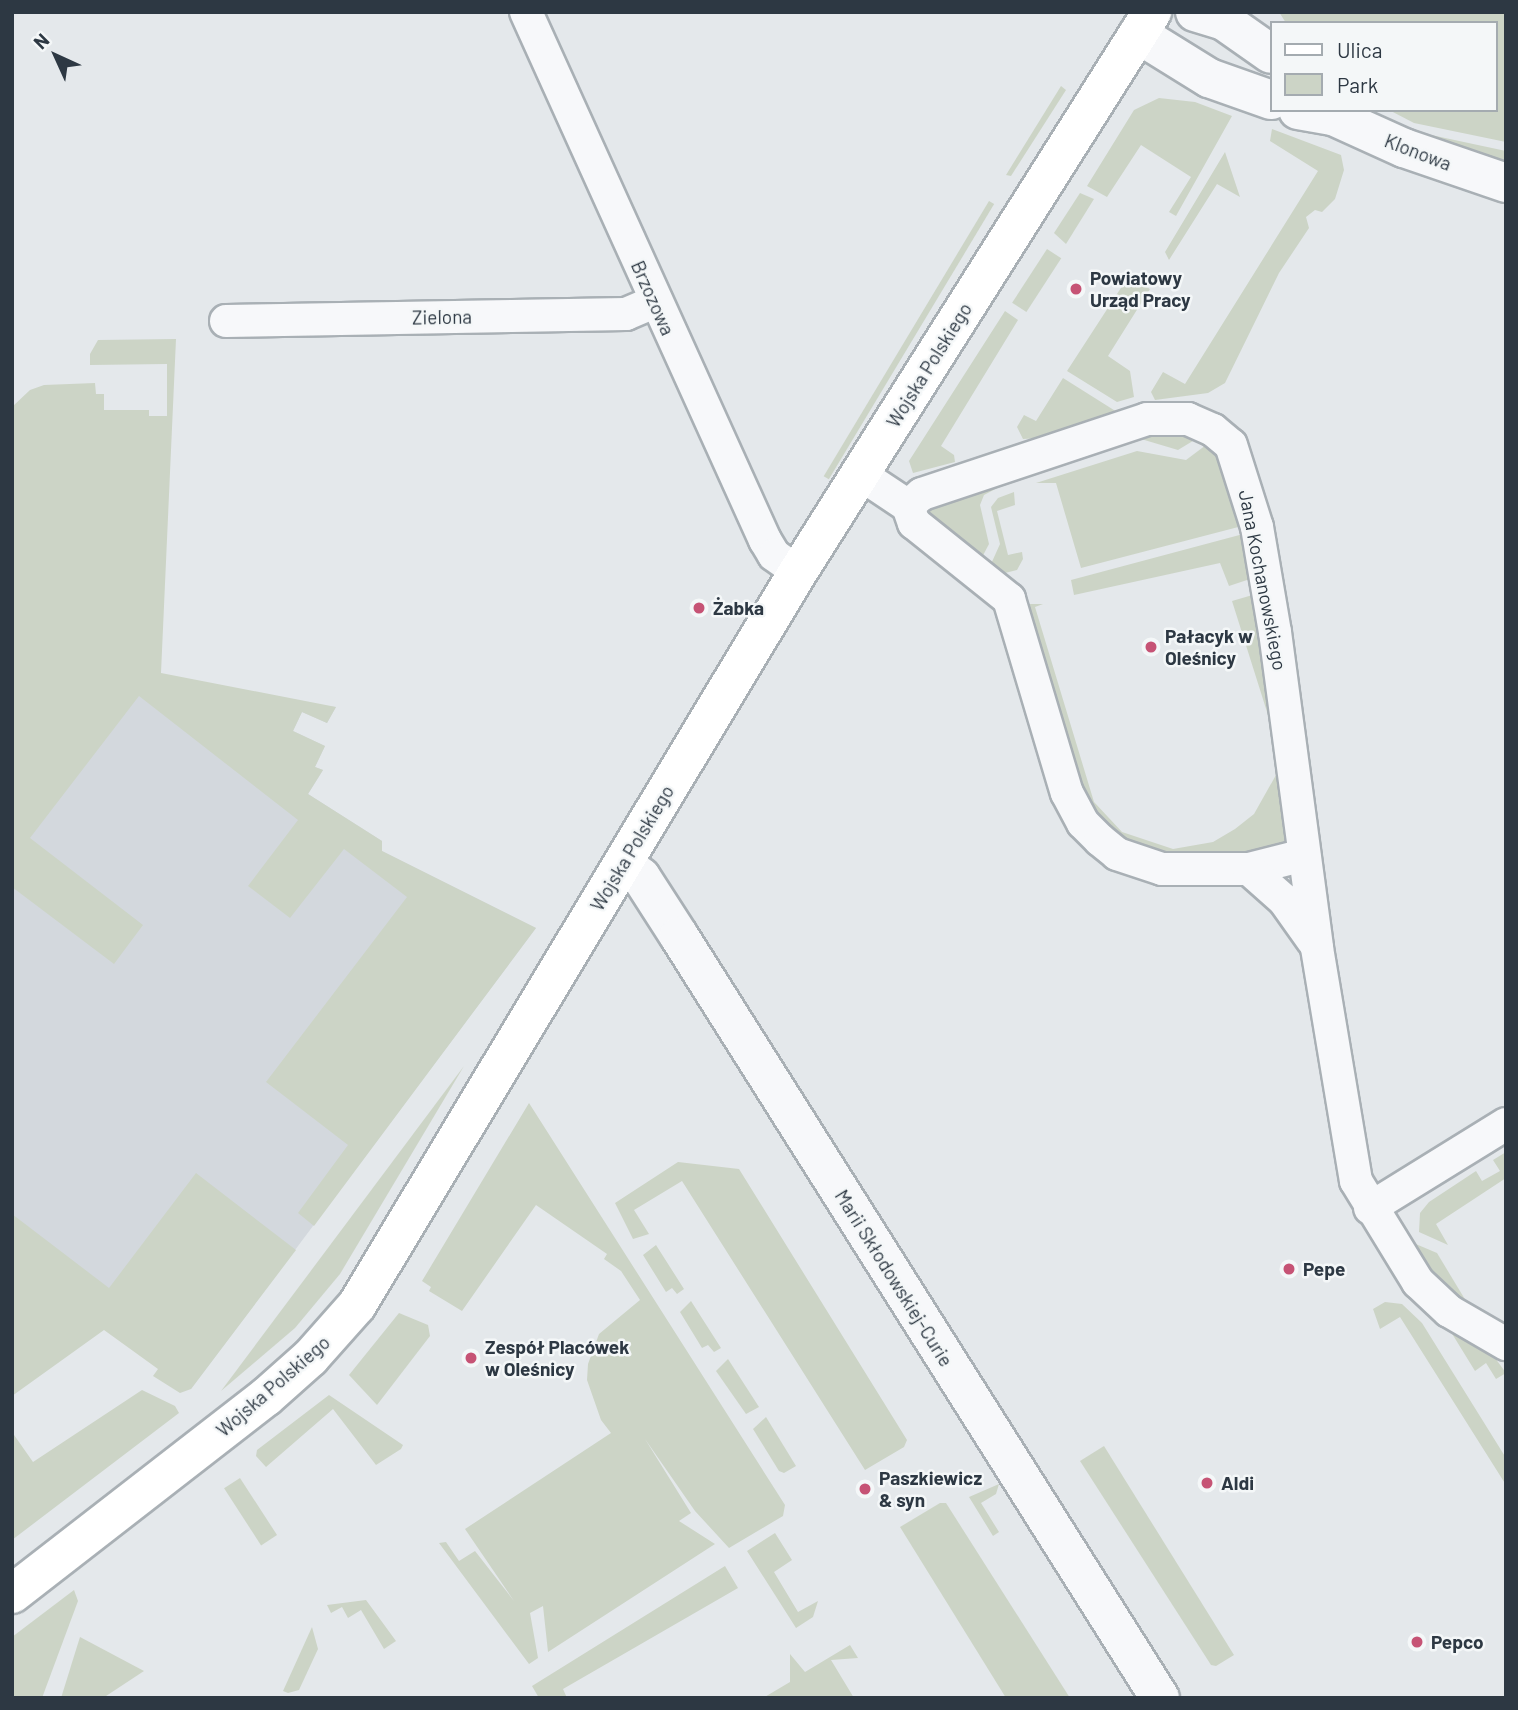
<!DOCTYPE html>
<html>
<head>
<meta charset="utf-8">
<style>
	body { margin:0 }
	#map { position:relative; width:1518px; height:1710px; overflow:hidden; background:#e4e8eb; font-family:Barlow,sans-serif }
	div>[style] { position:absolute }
	.built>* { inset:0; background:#d3d8dd }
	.green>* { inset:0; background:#ccd4c6; transform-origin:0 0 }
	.roads { filter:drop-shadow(2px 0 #a9b0b5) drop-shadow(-2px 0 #a9b0b5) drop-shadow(0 2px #a9b0b5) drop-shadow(0 -2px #a9b0b5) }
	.minor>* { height:32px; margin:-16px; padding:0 16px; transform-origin:16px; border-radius:16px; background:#f7f8fa }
	.tertiary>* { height:38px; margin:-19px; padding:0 19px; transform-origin:19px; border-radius:19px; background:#f7f8fa }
	.secondary>* { height:38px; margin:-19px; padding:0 19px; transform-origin:19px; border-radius:19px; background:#fff }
	.dots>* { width:19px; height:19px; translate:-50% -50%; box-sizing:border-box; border:4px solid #f4f7f8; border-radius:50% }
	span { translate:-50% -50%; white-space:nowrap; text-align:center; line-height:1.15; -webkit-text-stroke:5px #f4f7f8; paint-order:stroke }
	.street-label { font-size:19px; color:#2d3843 }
	.poi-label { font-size:19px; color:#2d3843; font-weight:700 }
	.left { translate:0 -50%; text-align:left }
	.frame { position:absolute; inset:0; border:14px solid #2d3843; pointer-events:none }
	.legend { position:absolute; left:1270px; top:21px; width:228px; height:91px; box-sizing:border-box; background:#f4f7f8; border:2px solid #a4abb0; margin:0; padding:9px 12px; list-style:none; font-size:21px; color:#2d3843 }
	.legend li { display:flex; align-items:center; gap:14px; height:35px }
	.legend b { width:35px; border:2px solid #a4abb0 }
	.north { position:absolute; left:21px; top:21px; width:70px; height:70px; -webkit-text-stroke:5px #f4f7f8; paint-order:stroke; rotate:315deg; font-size:19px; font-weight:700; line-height:28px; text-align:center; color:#2d3843 }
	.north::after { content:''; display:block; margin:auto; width:24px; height:32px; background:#2d3843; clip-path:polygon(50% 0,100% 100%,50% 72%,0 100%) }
</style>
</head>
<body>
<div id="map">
	<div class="built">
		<i style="clip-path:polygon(20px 675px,336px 707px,327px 723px,302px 712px,293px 731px,325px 746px,315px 767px,323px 770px,308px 794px,382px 841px,382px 851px,536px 928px,191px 1389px,12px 1244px,12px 730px)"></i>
	</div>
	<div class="green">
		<i style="clip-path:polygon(1279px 12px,1506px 12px,1506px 142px,1414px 123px,1389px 110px,1495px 110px,1495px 23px,1286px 23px)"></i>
		<i style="clip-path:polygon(1061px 86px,1066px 90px,1011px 176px,1006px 175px)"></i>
		<i style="clip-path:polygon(1159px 98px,1195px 102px,1232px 116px,1176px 216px,1169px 212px,1191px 177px,1141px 145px,1107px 197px,1087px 186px,1134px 110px)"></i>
		<i style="clip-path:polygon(1272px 129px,1341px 155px,1344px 170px,1335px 199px,1322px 212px,1315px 210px,1306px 217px,1309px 228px,1279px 273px,1225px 383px,1208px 393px,1155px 400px,1151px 392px,1163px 372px,1185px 384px,1318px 171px,1270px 141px)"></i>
		<i style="clip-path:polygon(1417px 132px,1506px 151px,1506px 163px,1460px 150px)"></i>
		<i style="clip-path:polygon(1225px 152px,1240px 197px,1217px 184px,1169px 260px,1165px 252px)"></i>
		<i style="clip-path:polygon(1080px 193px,1094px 199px,1066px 244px,1054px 233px)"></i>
		<i style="left:989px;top:201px;width:6px;height:321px;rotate:31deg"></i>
		<i style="left:1047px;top:249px;width:17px;height:64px;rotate:33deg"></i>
		<i style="clip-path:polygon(1128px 277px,1150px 289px,1108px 356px,1130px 371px,1134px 397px,1117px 402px,1067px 371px)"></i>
		<i style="clip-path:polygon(1005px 311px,1018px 320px,941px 446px,954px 455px,955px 462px,913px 473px,909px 461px)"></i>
		<i style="clip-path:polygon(176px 339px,161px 673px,336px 707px,327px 723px,302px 712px,293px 731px,325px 746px,315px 767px,323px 770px,308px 794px,382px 841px,382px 851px,536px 928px,314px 1226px,298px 1213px,348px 1145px,266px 1082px,407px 897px,344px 849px,290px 918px,248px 886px,298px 820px,139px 696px,30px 838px,143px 925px,114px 964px,12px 887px,12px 407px,30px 390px,44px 385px,95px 383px,96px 394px,104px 394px,104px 410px,149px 410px,149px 416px,167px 416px,167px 364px,90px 365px,90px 354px,98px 340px)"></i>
		<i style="clip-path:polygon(1063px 378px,1117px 412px,1041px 438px,1023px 439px,1017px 427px,1024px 415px,1036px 421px)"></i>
		<i style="clip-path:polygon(1140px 431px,1201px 436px,1178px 450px,1141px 439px,1036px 470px)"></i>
		<i style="clip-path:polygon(1210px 442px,1218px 449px,1246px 525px,1081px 568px,1056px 483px,1036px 483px,1137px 451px,1186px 460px)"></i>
		<i style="clip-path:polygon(997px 483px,1003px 485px,984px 495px,980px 505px,989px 544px,979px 563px,923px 509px)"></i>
		<i style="clip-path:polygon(1014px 492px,1015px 505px,997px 511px,1008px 555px,1022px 552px,1023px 559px,1017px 570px,1005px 573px,991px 564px,1000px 544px,991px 507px,998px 498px)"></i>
		<i style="clip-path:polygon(1247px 533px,1253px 578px,1229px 586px,1220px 563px,1074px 595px,1071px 580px)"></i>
		<i style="clip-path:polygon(1256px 594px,1297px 824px,1287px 847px,1242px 855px,1171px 856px,1133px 846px,1103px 825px,1080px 786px,1029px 604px,1043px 604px,1035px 607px,1094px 802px,1122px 832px,1173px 849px,1213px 842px,1235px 829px,1254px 814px,1276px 775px,1273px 731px,1232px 601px)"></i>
		<i style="clip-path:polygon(464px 1066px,340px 1274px,295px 1328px,221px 1391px)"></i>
		<i style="clip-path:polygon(529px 1103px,785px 1505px,783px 1516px,729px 1548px,695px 1511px,645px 1439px,691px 1513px,679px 1521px,715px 1544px,548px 1652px,543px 1606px,530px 1613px,538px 1658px,529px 1664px,439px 1543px,446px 1542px,459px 1561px,475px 1551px,514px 1601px,465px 1529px,611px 1433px,601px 1420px,587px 1380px,588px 1364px,599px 1334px,640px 1300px,621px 1271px,604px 1259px,607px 1254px,536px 1205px,462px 1311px,429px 1291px,431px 1287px,422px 1281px)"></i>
		<i style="clip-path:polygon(1506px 1152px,1506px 1178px,1436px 1224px,1448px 1245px,1419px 1232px,1420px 1213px,1429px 1202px,1476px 1171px,1482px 1181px,1500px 1171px,1493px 1160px)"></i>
		<i style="clip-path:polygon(678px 1162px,739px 1169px,907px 1440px,904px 1447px,865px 1470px,682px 1181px,634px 1210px,649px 1234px,633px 1239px,615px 1203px)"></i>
		<i style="clip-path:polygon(196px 1173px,296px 1250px,191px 1389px,180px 1393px,153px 1376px,158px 1369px,104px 1330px,12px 1396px,12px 1214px,109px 1288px)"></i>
		<i style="clip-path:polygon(1411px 1242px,1437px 1253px,1469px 1306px,1440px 1283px)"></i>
		<i style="clip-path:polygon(656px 1245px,684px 1289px,677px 1294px,672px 1288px,666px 1292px,643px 1255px)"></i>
		<i style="clip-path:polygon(691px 1301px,721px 1348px,714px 1352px,708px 1345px,702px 1348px,680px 1312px)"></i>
		<i style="clip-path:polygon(1385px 1302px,1402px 1304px,1422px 1323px,1506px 1458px,1506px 1485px,1400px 1317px,1380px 1329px,1373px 1309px)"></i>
		<i style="clip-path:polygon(399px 1313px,428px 1325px,430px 1336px,377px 1405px,349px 1375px)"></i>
		<i style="clip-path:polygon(1451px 1332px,1490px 1351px,1506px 1373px,1496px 1379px,1486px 1363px,1475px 1371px)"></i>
		<i style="clip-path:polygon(728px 1359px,759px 1407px,746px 1414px,716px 1371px)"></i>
		<i style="clip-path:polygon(142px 1390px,175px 1406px,179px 1413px,12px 1540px,12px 1432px,33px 1462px)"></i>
		<i style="clip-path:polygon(329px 1395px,403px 1445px,401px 1449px,376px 1465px,333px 1409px,266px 1467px,256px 1456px,257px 1450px)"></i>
		<i style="clip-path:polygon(766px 1417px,796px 1466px,784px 1473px,779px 1471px,753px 1429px)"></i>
		<i style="clip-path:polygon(1104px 1446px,1234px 1655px,1216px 1666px,1211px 1665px,1080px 1461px)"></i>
		<i style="left:240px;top:1478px;width:68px;height:19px;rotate:57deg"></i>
		<i style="clip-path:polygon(999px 1484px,996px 1494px,981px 1503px,999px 1532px,993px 1536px,969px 1497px)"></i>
		<i style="clip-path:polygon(940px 1503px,946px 1503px,1070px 1698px,1006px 1698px,900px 1527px)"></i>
		<i style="clip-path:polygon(775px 1533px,792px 1560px,774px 1572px,798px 1612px,818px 1601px,813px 1617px,796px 1628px,747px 1551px)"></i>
		<i style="clip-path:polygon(725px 1566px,738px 1588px,563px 1689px,567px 1698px,539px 1698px,532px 1686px)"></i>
		<i style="clip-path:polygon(74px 1590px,78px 1601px,42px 1698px,12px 1698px,12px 1637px)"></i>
		<i style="clip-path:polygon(366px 1600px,396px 1641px,384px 1649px,361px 1610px,348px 1618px,342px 1607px,331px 1613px,327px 1605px)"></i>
		<i style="clip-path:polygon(312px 1627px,318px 1649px,299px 1690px,288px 1693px,283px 1691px)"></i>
		<i style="clip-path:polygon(80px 1637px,144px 1671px,103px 1698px,61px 1698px)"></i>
		<i style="clip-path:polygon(850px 1645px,858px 1658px,831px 1660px,854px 1698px,763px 1698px,790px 1682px,790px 1654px,805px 1672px)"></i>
	</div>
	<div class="roads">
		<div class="minor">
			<i style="left:526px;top:12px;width:580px;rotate:65.65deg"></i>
			<i style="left:765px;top:540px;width:17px;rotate:59deg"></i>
			<i style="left:774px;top:555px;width:29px;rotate:35deg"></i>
			<i style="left:226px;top:321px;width:400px;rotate:-1deg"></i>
			<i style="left:626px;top:314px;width:30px;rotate:-23deg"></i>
			<i style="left:860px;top:474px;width:58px;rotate:33.7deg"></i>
			<i style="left:908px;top:506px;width:18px;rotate:71deg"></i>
			<i style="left:914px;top:523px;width:122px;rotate:38.7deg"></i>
			<i style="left:1009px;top:599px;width:202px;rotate:73.4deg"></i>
			<i style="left:1067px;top:793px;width:34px;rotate:62deg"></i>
			<i style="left:1083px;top:823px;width:24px;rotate:45deg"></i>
			<i style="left:1100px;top:840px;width:22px;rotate:39deg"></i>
			<i style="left:1117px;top:854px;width:47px;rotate:18.4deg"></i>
			<i style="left:1162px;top:869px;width:87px"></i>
			<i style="left:1249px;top:869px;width:57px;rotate:-14.3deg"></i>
			<i style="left:908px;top:506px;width:18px;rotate:-41deg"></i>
			<i style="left:922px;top:494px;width:237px;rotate:-18.4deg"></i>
			<i style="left:1147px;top:419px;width:41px"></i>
			<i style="left:1188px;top:419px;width:27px;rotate:24deg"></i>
			<i style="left:1213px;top:430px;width:23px;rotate:40deg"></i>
			<i style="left:1231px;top:445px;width:86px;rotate:72.4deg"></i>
			<i style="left:1257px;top:527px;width:107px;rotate:80.3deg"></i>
			<i style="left:1275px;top:632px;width:319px;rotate:82.4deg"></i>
			<i style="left:1317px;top:948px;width:236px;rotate:80.5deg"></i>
			<i style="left:1356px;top:1181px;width:119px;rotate:58.5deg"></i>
			<i style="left:1418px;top:1282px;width:42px;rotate:43.1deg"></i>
			<i style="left:1449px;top:1311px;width:66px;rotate:30.1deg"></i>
			<i style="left:1249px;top:869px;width:47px;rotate:41.5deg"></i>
			<i style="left:1284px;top:900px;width:50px;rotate:54.7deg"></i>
			<i style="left:1370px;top:1208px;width:160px;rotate:-31.7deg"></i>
		</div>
		<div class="tertiary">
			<i style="left:1195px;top:12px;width:30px;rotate:17deg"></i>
			<i style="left:1224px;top:21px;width:57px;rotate:35.1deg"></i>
			<i style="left:1138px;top:34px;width:84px;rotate:31.8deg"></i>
			<i style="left:1209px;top:78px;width:66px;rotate:19.5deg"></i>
			<i style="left:1298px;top:110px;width:36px;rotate:10deg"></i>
			<i style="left:1333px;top:116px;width:78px;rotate:24.3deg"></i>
			<i style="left:1404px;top:148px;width:108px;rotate:18.9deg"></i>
			<i style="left:623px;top:864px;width:22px;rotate:36deg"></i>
			<i style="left:641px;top:877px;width:70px;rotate:57.2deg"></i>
			<i style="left:679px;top:936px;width:901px;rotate:57.74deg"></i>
		</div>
		<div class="secondary">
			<i style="left:12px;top:1594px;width:321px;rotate:-37.8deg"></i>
			<i style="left:266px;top:1397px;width:59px;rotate:-41.6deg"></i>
			<i style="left:310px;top:1358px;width:71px;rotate:-48.4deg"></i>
			<i style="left:357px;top:1305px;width:855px;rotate:-58.97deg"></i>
			<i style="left:798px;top:572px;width:663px;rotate:-57.7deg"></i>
		</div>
	</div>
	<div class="dots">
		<i style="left:1076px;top:289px;background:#c65375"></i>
		<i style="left:699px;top:608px;background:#c65375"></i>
		<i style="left:1151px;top:647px;background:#c65375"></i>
		<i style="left:1289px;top:1269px;background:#c65375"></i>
		<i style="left:471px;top:1358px;background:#c65375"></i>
		<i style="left:1207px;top:1483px;background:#c65375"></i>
		<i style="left:865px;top:1489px;background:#c65375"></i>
		<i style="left:1417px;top:1642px;background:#c65375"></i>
	</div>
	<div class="street-label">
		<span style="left:1418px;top:152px;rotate:21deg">Klonowa</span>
		<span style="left:653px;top:298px;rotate:66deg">Brzozowa</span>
		<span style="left:442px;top:317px;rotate:-1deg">Zielona</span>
		<span style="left:929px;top:365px;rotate:-58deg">Wojska Polskiego</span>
		<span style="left:1263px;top:580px;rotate:79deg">Jana Kochanowskiego</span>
		<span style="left:632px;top:848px;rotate:-59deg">Wojska Polskiego</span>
		<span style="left:894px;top:1278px;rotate:58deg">Marii Skłodowskiej-Curie</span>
		<span style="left:273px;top:1386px;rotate:-41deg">Wojska Polskiego</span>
	</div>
	<div class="poi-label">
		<span class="left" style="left:1090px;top:289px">Powiatowy<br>Urząd Pracy</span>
		<span class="left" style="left:713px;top:608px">Żabka</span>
		<span class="left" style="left:1165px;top:647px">Pałacyk w<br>Oleśnicy</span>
		<span class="left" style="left:1303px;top:1269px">Pepe</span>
		<span class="left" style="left:485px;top:1358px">Zespół Placówek<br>w Oleśnicy</span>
		<span class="left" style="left:879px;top:1489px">Paszkiewicz<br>&amp; syn</span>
		<span class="left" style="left:1221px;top:1483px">Aldi</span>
		<span class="left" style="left:1431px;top:1642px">Pepco</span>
	</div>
	<div class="frame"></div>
	<ul class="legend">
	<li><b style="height:9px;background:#fff"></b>Ulica</li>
	<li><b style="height:19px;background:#ccd4c6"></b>Park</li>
	</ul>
	<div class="north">N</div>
</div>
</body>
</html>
